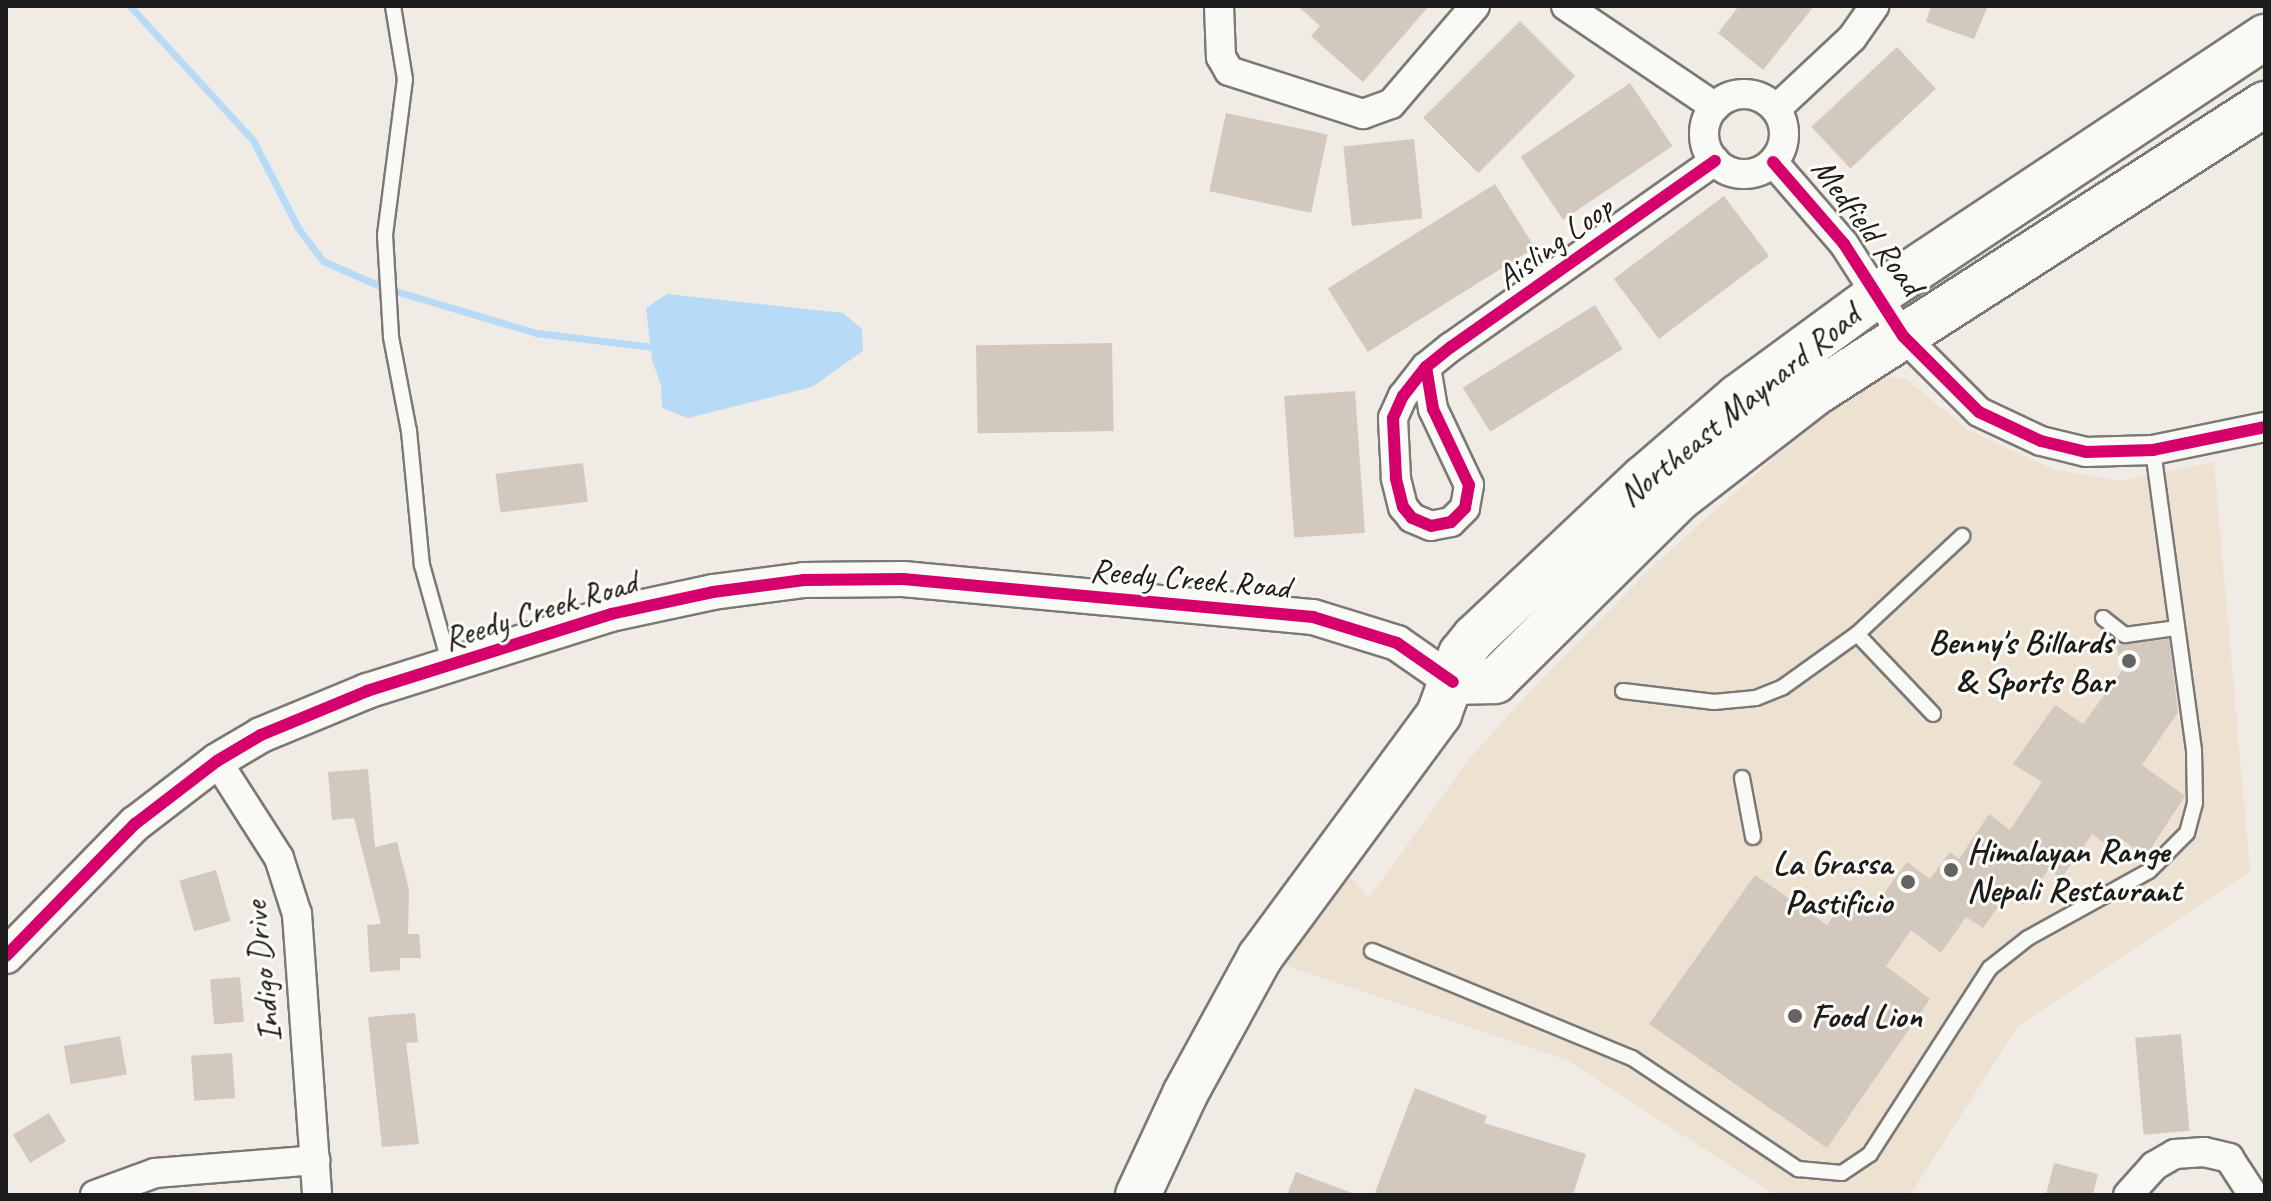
<!DOCTYPE html>
<html>
<head>
<meta charset="utf-8">
<style>
	body { margin:0 }
	#map { position:relative; width:2271px; height:1201px; overflow:hidden; background:#f0ebe4; font-family:Caveat,sans-serif }
	div>[style] { position:absolute }
	.built>* { inset:0; background:#ede1d2 }
	.water>* { inset:0; background:#b7daf6 }
	.stream>* { height:7px; margin:-3.5px; padding:0 3.5px; transform-origin:3.5px; border-radius:3.5px; background:#b7daf6 }
	.building>* { inset:0; background:#d2c8bd; transform-origin:0 0 }
	.roads { filter:drop-shadow(2px 0 #7b7976) drop-shadow(-2px 0 #7b7976) drop-shadow(0 2px #7b7976) drop-shadow(0 -2px #7b7976) }
	.service>* { height:14px; margin:-7px; padding:0 7px; transform-origin:7px; border-radius:7px; background:#f9f9f6 }
	.minor>* { height:28px; margin:-14px; padding:0 14px; transform-origin:14px; border-radius:14px; background:#f9f9f6 }
	.minor>.ring { margin:-14px; padding:0; box-sizing:content-box; background:none; border:28px solid #f9f9f6; border-radius:50% }
	.tertiary>* { height:34px; margin:-17px; padding:0 17px; transform-origin:17px; border-radius:17px; background:#f9f9f6 }
	.primary>* { height:44px; margin:-22px; padding:0 22px; transform-origin:22px; border-radius:22px; background:#f9f9f6 }
	.cycleway>* { height:12px; margin:-6px; padding:0 6px; transform-origin:6px; border-radius:6px; background:#d6006c }
	.dots>* { width:22px; height:22px; translate:-50% -50%; box-sizing:border-box; border:4px solid #fdfcf7; border-radius:50% }
	span { translate:-50% -50%; white-space:nowrap; text-align:center; line-height:1.15; -webkit-text-stroke:6px #fdfcf7; paint-order:stroke }
	.street-label { font-size:34px; color:#1c1c1c }
	.poi-label { font-size:34px; color:#1c1c1c; font-weight:700 }
	.right { translate:-100% -50%; text-align:right }
	.left { translate:0 -50%; text-align:left }
	.frame { position:absolute; inset:0; border:8px solid #1c1c1c; pointer-events:none }
</style>
</head>
<body>
<div id="map">
	<div class="built">
		<i style="clip-path:polygon(1883px 376px,1906px 379px,1968px 430px,2055px 470px,2120px 481px,2214px 462px,2250px 872px,2018px 1026px,1910px 1195px,1775px 1195px,1567px 1060px,1260px 957px,1331px 856px,1369px 898px,1470px 758px,1535px 686px,1657px 562px,1835px 404px)"></i>
	</div>
	<div class="water">
		<i style="clip-path:polygon(667px 294px,843px 313px,862px 329px,863px 351px,812px 387px,688px 418px,662px 408px,661px 385px,652px 360px,646px 308px)"></i>
	</div>
	<div class="stream">
		<i style="left:130px;top:6px;width:182px;rotate:47.5deg"></i>
		<i style="left:253px;top:140px;width:99px;rotate:62.9deg"></i>
		<i style="left:298px;top:228px;width:41px;rotate:52.9deg"></i>
		<i style="left:323px;top:261px;width:64px;rotate:23.8deg"></i>
		<i style="left:382px;top:287px;width:161px;rotate:16.6deg"></i>
		<i style="left:536px;top:333px;width:126px;rotate:6.8deg"></i>
	</div>
	<div class="building">
		<i style="clip-path:polygon(1298px 6px,1429px 6px,1363px 82px,1311px 36px,1320px 26px)"></i>
		<i style="clip-path:polygon(1739px 6px,1814px 6px,1763px 70px,1718px 33px)"></i>
		<i style="clip-path:polygon(1931px 6px,1988px 6px,1974px 39px,1926px 22px)"></i>
		<i style="left:1520px;top:21px;width:78px;height:137px;rotate:45deg"></i>
		<i style="left:1897px;top:47px;width:57px;height:117px;rotate:47deg"></i>
		<i style="left:1630px;top:83px;width:76px;height:132px;rotate:56deg"></i>
		<i style="left:1226px;top:113px;width:104px;height:80px;rotate:12deg"></i>
		<i style="left:1414px;top:139px;width:80px;height:71px;rotate:84deg"></i>
		<i style="left:1495px;top:184px;width:75px;height:197px;rotate:58deg"></i>
		<i style="left:1724px;top:196px;width:75px;height:138px;rotate:53deg"></i>
		<i style="left:1595px;top:305px;width:52px;height:156px;rotate:58deg"></i>
		<i style="left:1112px;top:343px;width:88px;height:136px;rotate:89deg"></i>
		<i style="left:1355px;top:391px;width:142px;height:71px;rotate:86deg"></i>
		<i style="left:583px;top:463px;width:39px;height:88px;rotate:83deg"></i>
		<i style="clip-path:polygon(2169px 639px,2178px 712px,2142px 765px,2185px 796px,2145px 857px,2122px 839px,2114px 850px,2092px 834px,2061px 879px,2049px 869px,2023px 905px,2007px 894px,1983px 928px,1966px 917px,1941px 953px,1911px 930px,1886px 966px,1930px 999px,1827px 1148px,1649px 1024px,1755px 875px,1827px 925px,1852px 889px,1876px 904px,1907px 862px,1930px 879px,1950px 852px,1959px 859px,1989px 814px,2010px 830px,2042px 782px,2013px 764px,2055px 705px,2083px 724px,2122px 671px,2116px 645px)"></i>
		<i style="clip-path:polygon(368px 769px,375px 847px,397px 842px,409px 889px,408px 934px,419px 934px,421px 958px,400px 958px,400px 970px,370px 972px,367px 925px,381px 924px,354px 818px,332px 820px,328px 772px)"></i>
		<i style="left:216px;top:870px;width:53px;height:38px;rotate:74deg"></i>
		<i style="left:240px;top:977px;width:45px;height:30px;rotate:85deg"></i>
		<i style="clip-path:polygon(415px 1013px,418px 1042px,406px 1043px,419px 1144px,382px 1147px,368px 1017px)"></i>
		<i style="left:2181px;top:1034px;width:97px;height:46px;rotate:85deg"></i>
		<i style="left:120px;top:1036px;width:39px;height:57px;rotate:80deg"></i>
		<i style="left:232px;top:1053px;width:45px;height:41px;rotate:86deg"></i>
		<i style="clip-path:polygon(1415px 1088px,1487px 1116px,1484px 1123px,1586px 1154px,1573px 1195px,1374px 1195px)"></i>
		<i style="left:49px;top:1113px;width:33px;height:42px;rotate:59deg"></i>
		<i style="clip-path:polygon(2054px 1163px,2098px 1174px,2093px 1195px,2046px 1195px)"></i>
		<i style="clip-path:polygon(1296px 1172px,1352px 1193px,1351px 1195px,1287px 1195px)"></i>
	</div>
	<div class="roads">
		<div class="service">
			<i style="left:393px;top:6px;width:74px;rotate:80.7deg"></i>
			<i style="left:405px;top:79px;width:157px;rotate:97.3deg"></i>
			<i style="left:385px;top:235px;width:102px;rotate:86.6deg"></i>
			<i style="left:391px;top:337px;width:96px;rotate:79.2deg"></i>
			<i style="left:409px;top:431px;width:135px;rotate:84.5deg"></i>
			<i style="left:422px;top:565px;width:104px;rotate:74.4deg"></i>
			<i style="left:2103px;top:618px;width:28px;rotate:38deg"></i>
			<i style="left:2125px;top:635px;width:51px;rotate:-7.8deg"></i>
			<i style="left:1623px;top:691px;width:92px;rotate:6.9deg"></i>
			<i style="left:1714px;top:702px;width:42px;rotate:-5.4deg"></i>
			<i style="left:1756px;top:698px;width:29px;rotate:-22deg"></i>
			<i style="left:1783px;top:687px;width:91px;rotate:-35.6deg"></i>
			<i style="left:1933px;top:714px;width:110px;rotate:-133.5deg"></i>
			<i style="left:1857px;top:634px;width:144px;rotate:-43deg"></i>
			<i style="left:1742px;top:778px;width:60px;rotate:79.4deg"></i>
			<i style="left:1372px;top:951px;width:281px;rotate:22.4deg"></i>
			<i style="left:1632px;top:1058px;width:200px;rotate:33.8deg"></i>
			<i style="left:1798px;top:1169px;width:44px;rotate:5.2deg"></i>
			<i style="left:1842px;top:1173px;width:34px;rotate:-34deg"></i>
			<i style="left:1870px;top:1154px;width:221px;rotate:-57.2deg"></i>
			<i style="left:1990px;top:968px;width:48px;rotate:-38.3deg"></i>
			<i style="left:2028px;top:938px;width:138px;rotate:-29deg"></i>
			<i style="left:2149px;top:871px;width:54px;rotate:-45deg"></i>
			<i style="left:2187px;top:833px;width:31px;rotate:-75deg"></i>
			<i style="left:2195px;top:803px;width:53px;rotate:-91.1deg"></i>
			<i style="left:2194px;top:750px;width:303px;rotate:-97.8deg"></i>
		</div>
		<div class="minor">
			<i style="left:1219px;top:6px;width:51px;rotate:87.8deg"></i>
			<i style="left:1221px;top:57px;width:16px;rotate:60deg"></i>
			<i style="left:1229px;top:71px;width:141px;rotate:17.8deg"></i>
			<i style="left:1363px;top:114px;width:30px;rotate:-20deg"></i>
			<i style="left:1391px;top:104px;width:129px;rotate:-49.4deg"></i>
			<i style="left:1566px;top:6px;width:180px;rotate:34.1deg"></i>
			<i class="ring" style="left:1704px;top:94px;width:52px;height:52px"></i>
			<i style="left:1776px;top:109px;width:104px;rotate:-43.1deg"></i>
			<i style="left:1852px;top:38px;width:39px;rotate:-55deg"></i>
			<i style="left:1773px;top:162px;width:108px;rotate:49.1deg"></i>
			<i style="left:1844px;top:244px;width:109px;rotate:57.3deg"></i>
			<i style="left:1903px;top:336px;width:107px;rotate:45deg"></i>
			<i style="left:1979px;top:412px;width:68px;rotate:25.1deg"></i>
			<i style="left:2041px;top:441px;width:46px;rotate:13.7deg"></i>
			<i style="left:2086px;top:452px;width:67px;rotate:-1.7deg"></i>
			<i style="left:2153px;top:450px;width:114px;rotate:-11.6deg"></i>
			<i style="left:1426px;top:367px;width:43px;rotate:80.5deg"></i>
			<i style="left:1433px;top:409px;width:84px;rotate:64.7deg"></i>
			<i style="left:1469px;top:485px;width:23px;rotate:100deg"></i>
			<i style="left:1465px;top:508px;width:20px;rotate:135deg"></i>
			<i style="left:1451px;top:522px;width:20px;rotate:169deg"></i>
			<i style="left:1431px;top:526px;width:21px;rotate:-157deg"></i>
			<i style="left:1412px;top:518px;width:14px;rotate:-129deg"></i>
			<i style="left:1403px;top:507px;width:30px;rotate:-104deg"></i>
			<i style="left:1396px;top:478px;width:60px;rotate:-92.9deg"></i>
			<i style="left:1393px;top:418px;width:24px;rotate:-66deg"></i>
			<i style="left:1403px;top:396px;width:37px;rotate:-52deg"></i>
			<i style="left:1426px;top:367px;width:32px;rotate:-39deg"></i>
			<i style="left:1451px;top:347px;width:323px;rotate:-35.2deg"></i>
			<i style="left:217px;top:761px;width:115px;rotate:57.4deg"></i>
			<i style="left:279px;top:858px;width:59px;rotate:72.2deg"></i>
			<i style="left:297px;top:914px;width:282px;rotate:85.9deg"></i>
			<i style="left:95px;top:1195px;width:64px;rotate:-20.1deg"></i>
			<i style="left:155px;top:1173px;width:161px;rotate:-4.6deg"></i>
			<i style="left:2128px;top:1195px;width:39px;rotate:-48deg"></i>
			<i style="left:2154px;top:1166px;width:24px;rotate:-30deg"></i>
			<i style="left:2175px;top:1154px;width:29px;rotate:-4deg"></i>
			<i style="left:2204px;top:1152px;width:26px;rotate:13deg"></i>
			<i style="left:2229px;top:1158px;width:44px;rotate:57deg"></i>
		</div>
		<div class="tertiary">
			<i style="left:6px;top:956px;width:185px;rotate:-45.7deg"></i>
			<i style="left:135px;top:824px;width:103px;rotate:-37.5deg"></i>
			<i style="left:217px;top:761px;width:51px;rotate:-30.6deg"></i>
			<i style="left:261px;top:735px;width:115px;rotate:-22.5deg"></i>
			<i style="left:367px;top:691px;width:256px;rotate:-17.5deg"></i>
			<i style="left:611px;top:614px;width:104px;rotate:-12.2deg"></i>
			<i style="left:713px;top:592px;width:92px;rotate:-7.5deg"></i>
			<i style="left:804px;top:580px;width:99px;rotate:-0.6deg"></i>
			<i style="left:903px;top:579px;width:412px;rotate:5.3deg"></i>
			<i style="left:1313px;top:617px;width:88px;rotate:17.2deg"></i>
			<i style="left:1397px;top:643px;width:68px;rotate:34.9deg"></i>
		</div>
		<div class="primary">
			<i style="left:1453px;top:682px;width:42px;rotate:-1.4deg"></i>
			<i style="left:1495px;top:681px;width:257px;rotate:-44.8deg"></i>
			<i style="left:1677px;top:500px;width:175px;rotate:-37.8deg"></i>
			<i style="left:1815px;top:393px;width:535px;rotate:-32.71deg"></i>
			<i style="left:1138px;top:1195px;width:111px;rotate:-65deg"></i>
			<i style="left:1185px;top:1094px;width:156px;rotate:-61.3deg"></i>
			<i style="left:1260px;top:957px;width:302px;rotate:-53.6deg"></i>
			<i style="left:1439px;top:714px;width:64px;rotate:-69.9deg"></i>
			<i style="left:1461px;top:654px;width:22px;rotate:-51deg"></i>
			<i style="left:1475px;top:637px;width:232px;rotate:-43.3deg"></i>
			<i style="left:1644px;top:478px;width:124px;rotate:-40.8deg"></i>
			<i style="left:1738px;top:397px;width:174px;rotate:-36.3deg"></i>
			<i style="left:1878px;top:294px;width:465px;rotate:-33.6deg"></i>
		</div>
	</div>
	<div class="cycleway">
		<i style="left:1773px;top:162px;width:108px;rotate:49.1deg"></i>
		<i style="left:1844px;top:244px;width:109px;rotate:57.3deg"></i>
		<i style="left:1903px;top:336px;width:107px;rotate:45deg"></i>
		<i style="left:1979px;top:412px;width:68px;rotate:25.1deg"></i>
		<i style="left:2041px;top:441px;width:46px;rotate:13.7deg"></i>
		<i style="left:2086px;top:452px;width:67px;rotate:-1.7deg"></i>
		<i style="left:2153px;top:450px;width:114px;rotate:-11.6deg"></i>
		<i style="left:1426px;top:367px;width:43px;rotate:80.5deg"></i>
		<i style="left:1433px;top:409px;width:84px;rotate:64.7deg"></i>
		<i style="left:1469px;top:485px;width:23px;rotate:100deg"></i>
		<i style="left:1465px;top:508px;width:20px;rotate:135deg"></i>
		<i style="left:1451px;top:522px;width:20px;rotate:169deg"></i>
		<i style="left:1431px;top:526px;width:21px;rotate:-157deg"></i>
		<i style="left:1412px;top:518px;width:14px;rotate:-129deg"></i>
		<i style="left:1403px;top:507px;width:30px;rotate:-104deg"></i>
		<i style="left:1396px;top:478px;width:60px;rotate:-92.9deg"></i>
		<i style="left:1393px;top:418px;width:24px;rotate:-66deg"></i>
		<i style="left:1403px;top:396px;width:37px;rotate:-52deg"></i>
		<i style="left:1426px;top:367px;width:32px;rotate:-39deg"></i>
		<i style="left:1451px;top:347px;width:323px;rotate:-35.2deg"></i>
		<i style="left:6px;top:956px;width:185px;rotate:-45.7deg"></i>
		<i style="left:135px;top:824px;width:103px;rotate:-37.5deg"></i>
		<i style="left:217px;top:761px;width:51px;rotate:-30.6deg"></i>
		<i style="left:261px;top:735px;width:115px;rotate:-22.5deg"></i>
		<i style="left:367px;top:691px;width:256px;rotate:-17.5deg"></i>
		<i style="left:611px;top:614px;width:104px;rotate:-12.2deg"></i>
		<i style="left:713px;top:592px;width:92px;rotate:-7.5deg"></i>
		<i style="left:804px;top:580px;width:99px;rotate:-0.6deg"></i>
		<i style="left:903px;top:579px;width:412px;rotate:5.3deg"></i>
		<i style="left:1313px;top:617px;width:88px;rotate:17.2deg"></i>
		<i style="left:1397px;top:643px;width:68px;rotate:34.9deg"></i>
	</div>
	<div class="dots">
		<i style="left:2129px;top:661px;background:#666462"></i>
		<i style="left:1951px;top:870px;background:#666462"></i>
		<i style="left:1908px;top:882px;background:#666462"></i>
		<i style="left:1795px;top:1016px;background:#666462"></i>
	</div>
	<div class="street-label">
		<span style="left:1868px;top:226px;rotate:53deg">Medfield Road</span>
		<span style="left:1554px;top:242px;rotate:-36deg">Aisling Loop</span>
		<span style="left:1739px;top:405px;rotate:-39deg">Northeast Maynard Road</span>
		<span style="left:1190px;top:578px;rotate:5deg">Reedy Creek Road</span>
		<span style="left:540px;top:610px;rotate:-17deg">Reedy Creek Road</span>
		<span style="left:262px;top:972px;rotate:-96deg">Indigo Drive</span>
	</div>
	<div class="poi-label">
		<span class="right" style="left:2113px;top:661px">Benny's Billards<br>&amp; Sports Bar</span>
		<span class="left" style="left:1967px;top:870px">Himalayan Range<br>Nepali Restaurant</span>
		<span class="right" style="left:1892px;top:882px">La Grassa<br>Pastificio</span>
		<span class="left" style="left:1811px;top:1016px">Food Lion</span>
	</div>
	<div class="frame"></div>
</div>
</body>
</html>
